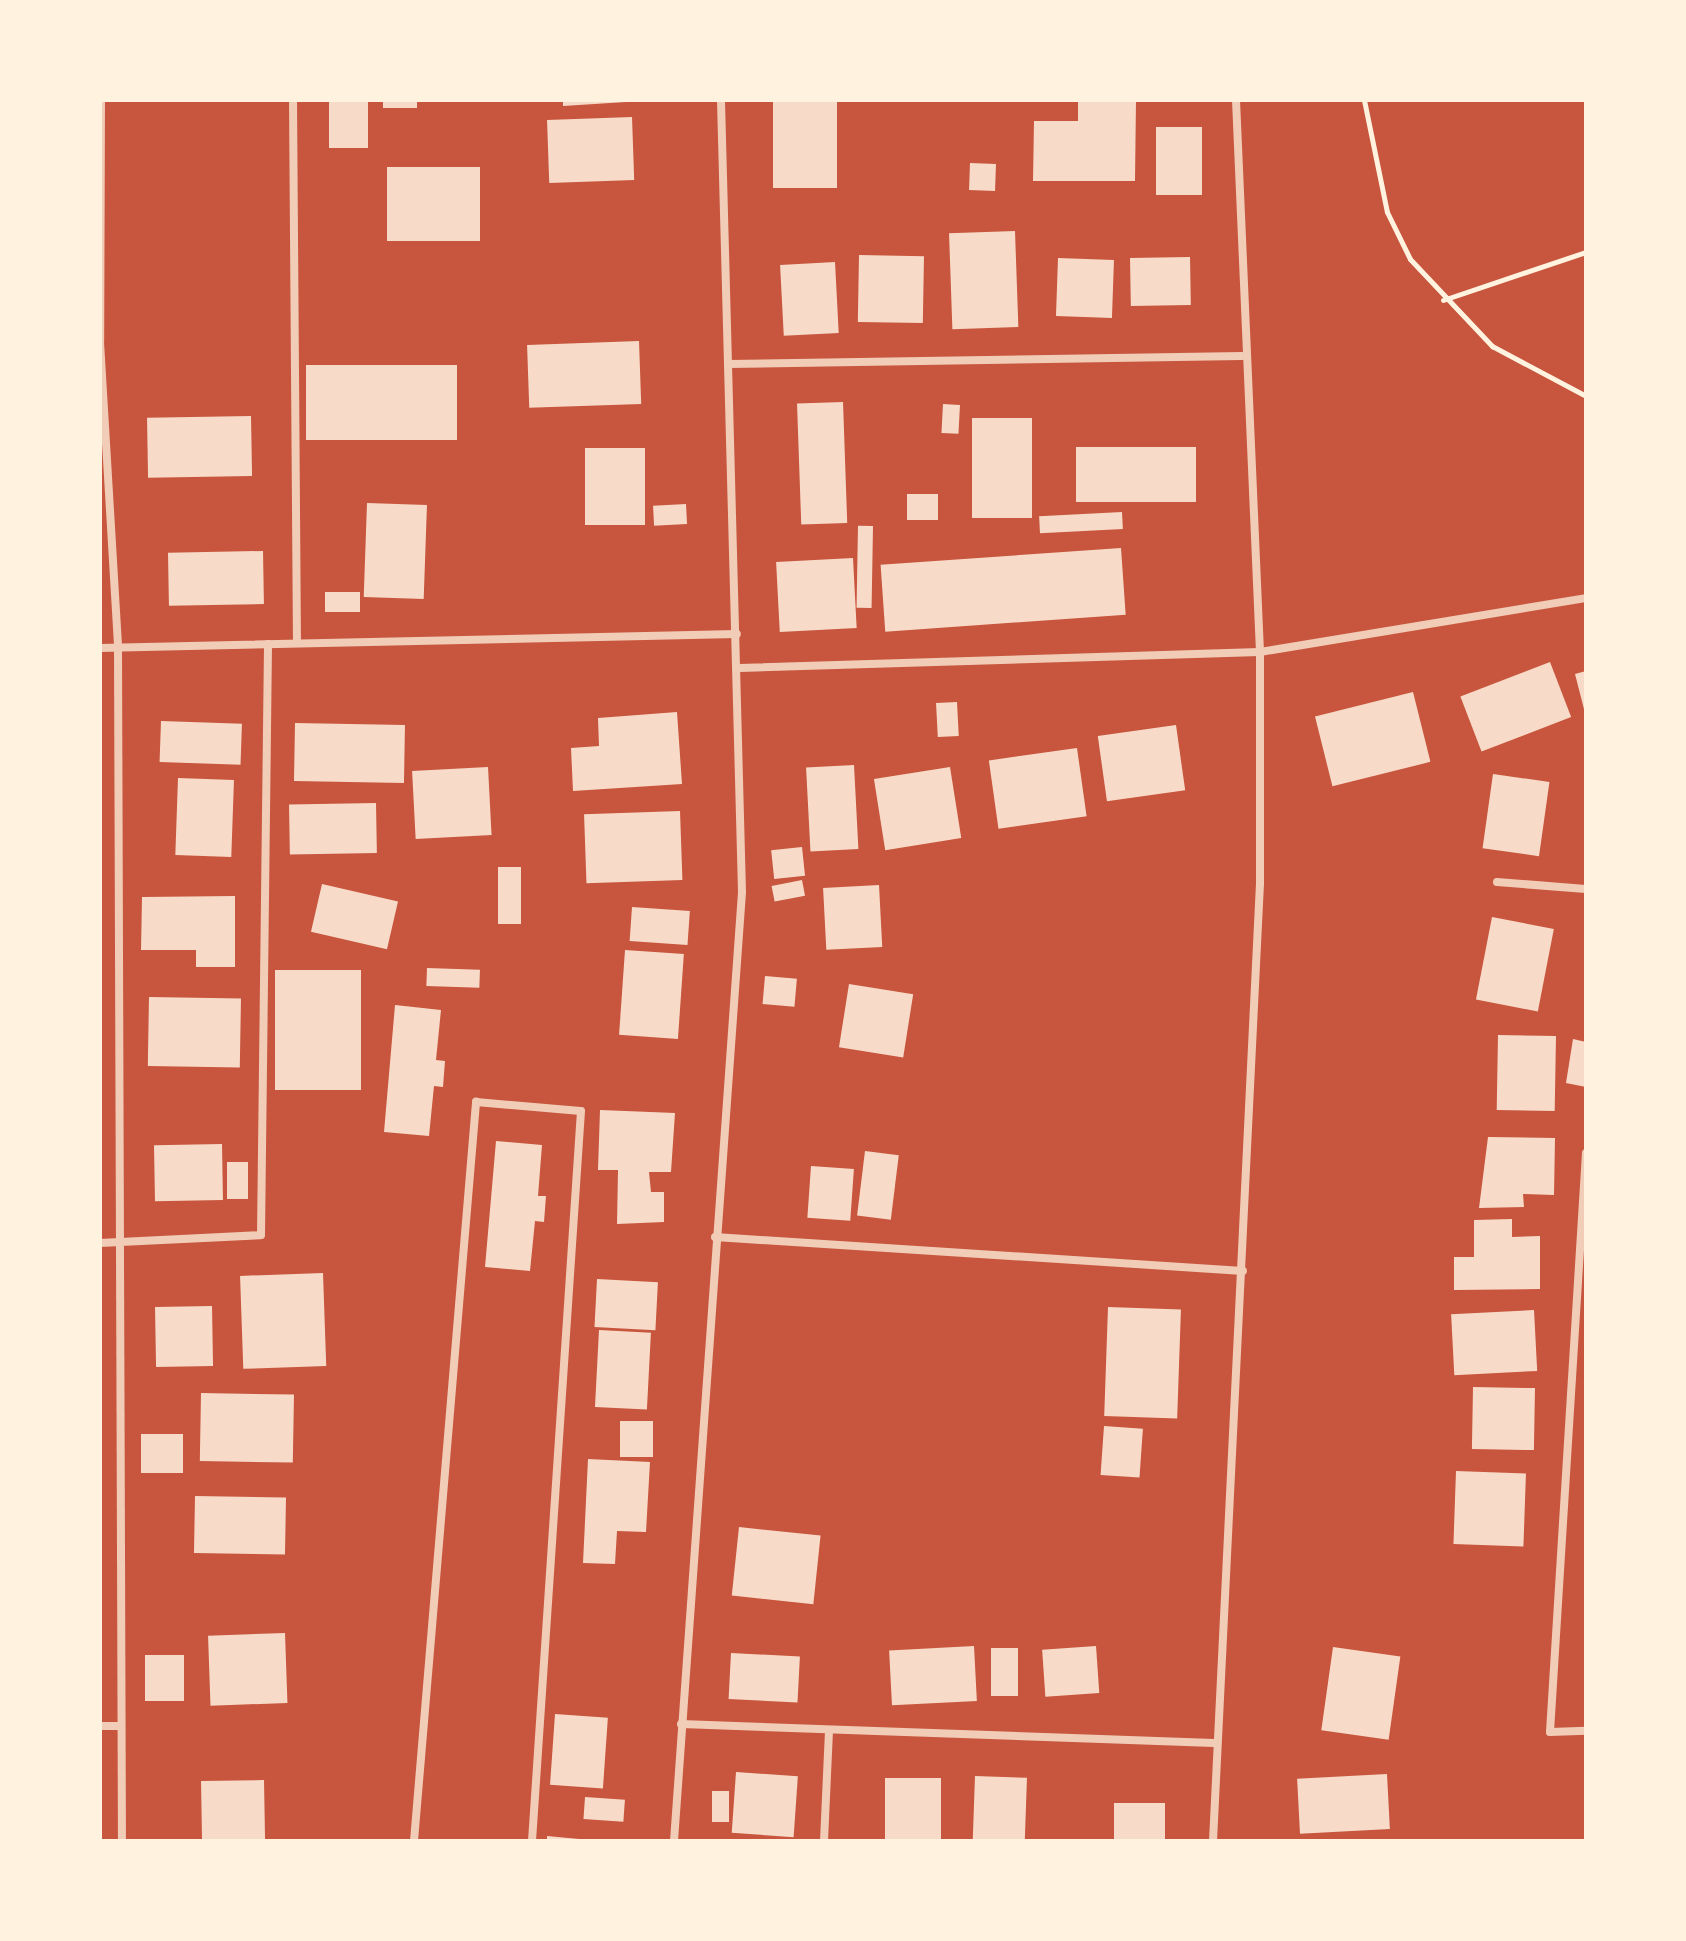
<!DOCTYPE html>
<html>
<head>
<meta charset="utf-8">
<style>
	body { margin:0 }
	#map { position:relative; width:1686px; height:1941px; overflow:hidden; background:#c8553d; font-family:"Open Sans",sans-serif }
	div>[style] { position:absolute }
	.building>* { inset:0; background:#f7dbc8; transform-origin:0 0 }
	.path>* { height:5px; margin:-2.5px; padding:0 2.5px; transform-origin:2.5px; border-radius:2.5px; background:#fff3e0 }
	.minor>* { height:8px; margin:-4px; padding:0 4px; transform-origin:4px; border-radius:4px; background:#f1ccb7 }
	span { translate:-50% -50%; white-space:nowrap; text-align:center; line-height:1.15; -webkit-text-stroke:6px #fff3e0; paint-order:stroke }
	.frame { position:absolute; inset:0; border:102px solid #fff3e0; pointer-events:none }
</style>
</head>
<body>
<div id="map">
	<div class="building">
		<i style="left:329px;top:100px;width:39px;height:48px"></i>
		<i style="left:383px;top:100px;width:34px;height:8px"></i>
		<i style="clip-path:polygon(563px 100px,626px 100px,626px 102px,563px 106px)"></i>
		<i style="left:773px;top:100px;width:64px;height:88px"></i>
		<i style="clip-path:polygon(1078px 100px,1136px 100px,1135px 181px,1033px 181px,1034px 121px,1078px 121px)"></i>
		<i style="left:632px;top:117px;width:63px;height:85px;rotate:88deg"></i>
		<i style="left:1202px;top:127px;width:68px;height:46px;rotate:90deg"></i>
		<i style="left:970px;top:163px;width:26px;height:27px;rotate:2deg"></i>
		<i style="left:387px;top:167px;width:93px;height:74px"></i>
		<i style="left:1015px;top:231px;width:96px;height:66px;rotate:88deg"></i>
		<i style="left:859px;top:255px;width:65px;height:67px;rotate:1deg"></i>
		<i style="left:1190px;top:257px;width:48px;height:60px;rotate:89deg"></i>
		<i style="left:1058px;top:258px;width:56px;height:58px;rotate:2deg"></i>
		<i style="left:835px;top:262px;width:71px;height:55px;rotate:87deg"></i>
		<i style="left:639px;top:341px;width:63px;height:112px;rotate:88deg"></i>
		<i style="left:306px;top:365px;width:151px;height:75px"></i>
		<i style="left:843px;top:402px;width:121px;height:46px;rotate:88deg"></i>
		<i style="left:943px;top:404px;width:17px;height:29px;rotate:3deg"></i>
		<i style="left:251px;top:416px;width:60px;height:104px;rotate:89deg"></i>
		<i style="left:972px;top:418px;width:60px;height:100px"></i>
		<i style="left:1196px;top:447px;width:55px;height:120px;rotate:90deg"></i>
		<i style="left:645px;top:448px;width:77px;height:60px;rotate:90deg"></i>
		<i style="left:907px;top:494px;width:31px;height:26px"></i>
		<i style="left:367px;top:503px;width:60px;height:94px;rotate:2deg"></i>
		<i style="left:686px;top:504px;width:20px;height:33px;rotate:87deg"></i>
		<i style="left:1122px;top:512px;width:17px;height:83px;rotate:87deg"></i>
		<i style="left:873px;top:526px;width:82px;height:15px;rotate:91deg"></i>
		<i style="left:1121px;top:548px;width:67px;height:241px;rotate:86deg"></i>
		<i style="left:263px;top:551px;width:53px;height:95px;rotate:89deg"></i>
		<i style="left:853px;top:558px;width:70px;height:77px;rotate:87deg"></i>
		<i style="left:325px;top:592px;width:35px;height:20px"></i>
		<i style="left:1550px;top:662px;width:59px;height:96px;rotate:69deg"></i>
		<i style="clip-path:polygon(1586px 671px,1586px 713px,1585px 713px,1575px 674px)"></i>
		<i style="left:1413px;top:692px;width:72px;height:101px;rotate:76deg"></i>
		<i style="left:957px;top:702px;width:34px;height:21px;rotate:87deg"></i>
		<i style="clip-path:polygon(677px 712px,682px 784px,573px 791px,571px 748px,599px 746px,598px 718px)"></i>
		<i style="left:161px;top:721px;width:81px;height:41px;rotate:2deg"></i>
		<i style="left:295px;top:723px;width:110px;height:58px;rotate:1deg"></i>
		<i style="left:1176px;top:725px;width:66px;height:79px;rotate:82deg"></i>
		<i style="left:1077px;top:748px;width:69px;height:89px;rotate:82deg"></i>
		<i style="left:854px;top:765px;width:84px;height:48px;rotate:87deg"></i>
		<i style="left:488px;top:767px;width:68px;height:76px;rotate:87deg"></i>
		<i style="left:950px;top:767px;width:72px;height:77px;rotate:81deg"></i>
		<i style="left:1493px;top:774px;width:57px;height:75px;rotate:8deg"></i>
		<i style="left:178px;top:778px;width:56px;height:77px;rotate:2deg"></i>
		<i style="left:376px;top:803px;width:50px;height:87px;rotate:89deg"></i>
		<i style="left:680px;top:811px;width:69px;height:96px;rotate:88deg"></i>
		<i style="left:802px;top:847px;width:29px;height:31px;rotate:84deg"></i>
		<i style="left:498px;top:867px;width:23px;height:57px"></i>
		<i style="left:802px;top:880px;width:16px;height:31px;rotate:79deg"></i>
		<i style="left:322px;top:884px;width:78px;height:49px;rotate:13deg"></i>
		<i style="left:879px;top:885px;width:62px;height:56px;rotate:87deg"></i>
		<i style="clip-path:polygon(235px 896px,235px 967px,196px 967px,196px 950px,141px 950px,142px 897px)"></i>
		<i style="left:632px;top:907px;width:58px;height:34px;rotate:4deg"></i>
		<i style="left:1492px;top:917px;width:63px;height:84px;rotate:11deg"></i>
		<i style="left:625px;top:950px;width:59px;height:85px;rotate:4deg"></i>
		<i style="left:427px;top:968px;width:53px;height:18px;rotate:2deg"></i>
		<i style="left:275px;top:970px;width:86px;height:120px"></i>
		<i style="left:765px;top:976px;width:32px;height:28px;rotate:5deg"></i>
		<i style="left:849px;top:984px;width:65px;height:64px;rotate:9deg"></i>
		<i style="left:149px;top:997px;width:92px;height:69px;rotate:1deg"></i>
		<i style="clip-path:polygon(395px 1005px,441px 1010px,436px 1060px,445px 1061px,443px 1087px,434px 1086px,429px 1136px,384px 1132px)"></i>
		<i style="left:1498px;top:1035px;width:58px;height:75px;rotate:1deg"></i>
		<i style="clip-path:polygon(1573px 1039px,1586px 1042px,1586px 1087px,1566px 1083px)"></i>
		<i style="clip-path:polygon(600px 1110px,675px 1113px,671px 1172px,649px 1172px,651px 1192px,664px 1192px,664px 1222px,617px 1224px,618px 1170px,598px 1170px)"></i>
		<i style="clip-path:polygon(1488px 1137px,1555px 1138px,1554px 1195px,1523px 1194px,1524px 1207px,1479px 1208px)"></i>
		<i style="clip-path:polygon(496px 1141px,542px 1145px,538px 1196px,546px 1196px,544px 1222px,535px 1221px,530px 1271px,485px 1267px)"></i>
		<i style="left:222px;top:1144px;width:56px;height:68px;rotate:89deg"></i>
		<i style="left:865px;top:1151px;width:34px;height:65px;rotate:7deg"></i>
		<i style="left:248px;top:1162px;width:37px;height:21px;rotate:90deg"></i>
		<i style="left:811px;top:1166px;width:43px;height:52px;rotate:4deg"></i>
		<i style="clip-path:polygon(1512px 1219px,1512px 1237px,1540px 1236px,1540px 1289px,1454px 1290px,1454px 1257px,1474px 1257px,1474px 1220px)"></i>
		<i style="left:323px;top:1273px;width:93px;height:83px;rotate:88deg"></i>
		<i style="left:597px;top:1279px;width:61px;height:48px;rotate:3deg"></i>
		<i style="left:212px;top:1306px;width:60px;height:57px;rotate:89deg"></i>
		<i style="left:1108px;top:1307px;width:73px;height:109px;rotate:2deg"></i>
		<i style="left:1534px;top:1310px;width:61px;height:83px;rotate:87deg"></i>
		<i style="left:599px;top:1330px;width:52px;height:77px;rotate:3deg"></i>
		<i style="left:1473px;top:1387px;width:62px;height:62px;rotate:1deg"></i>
		<i style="left:201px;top:1393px;width:93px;height:68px;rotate:1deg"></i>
		<i style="left:620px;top:1421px;width:33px;height:36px"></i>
		<i style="left:1104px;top:1426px;width:39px;height:49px;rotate:4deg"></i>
		<i style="left:141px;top:1434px;width:42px;height:39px"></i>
		<i style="clip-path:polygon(588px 1459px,650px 1462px,646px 1532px,617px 1531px,615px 1564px,583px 1563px)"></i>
		<i style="left:1456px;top:1471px;width:70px;height:73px;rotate:2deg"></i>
		<i style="left:195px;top:1496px;width:91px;height:57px;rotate:1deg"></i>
		<i style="left:739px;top:1527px;width:82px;height:69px;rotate:6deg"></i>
		<i style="left:285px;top:1633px;width:70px;height:77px;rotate:88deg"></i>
		<i style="left:974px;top:1646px;width:55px;height:85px;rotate:87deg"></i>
		<i style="left:1096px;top:1646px;width:47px;height:54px;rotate:86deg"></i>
		<i style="left:1333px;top:1647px;width:68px;height:84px;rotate:8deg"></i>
		<i style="left:991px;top:1648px;width:27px;height:48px"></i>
		<i style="left:731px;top:1653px;width:69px;height:46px;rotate:3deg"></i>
		<i style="left:145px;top:1655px;width:39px;height:46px"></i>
		<i style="left:555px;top:1714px;width:53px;height:71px;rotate:4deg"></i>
		<i style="left:736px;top:1772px;width:62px;height:61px;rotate:4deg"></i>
		<i style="left:1387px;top:1774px;width:55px;height:90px;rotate:87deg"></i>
		<i style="left:975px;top:1776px;width:52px;height:65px;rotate:2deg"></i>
		<i style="left:941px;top:1778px;width:63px;height:56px;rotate:90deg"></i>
		<i style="left:264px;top:1780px;width:61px;height:63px;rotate:89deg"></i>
		<i style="left:712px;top:1791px;width:17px;height:31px"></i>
		<i style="left:585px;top:1797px;width:40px;height:22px;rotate:4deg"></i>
		<i style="left:1114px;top:1803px;width:51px;height:38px"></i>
		<i style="clip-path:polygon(547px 1836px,579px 1839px,579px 1841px,547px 1841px)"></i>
	</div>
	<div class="path">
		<i style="left:1364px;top:100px;width:114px;rotate:78.4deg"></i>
		<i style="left:1387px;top:212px;width:52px;rotate:63.9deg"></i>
		<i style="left:1410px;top:259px;width:120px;rotate:46.7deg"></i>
		<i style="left:1492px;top:346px;width:106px;rotate:28deg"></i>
		<i style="left:1443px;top:300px;width:151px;rotate:-18.6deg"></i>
	</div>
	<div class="minor">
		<i style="left:101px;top:100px;width:242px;rotate:90.2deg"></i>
		<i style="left:100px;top:342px;width:307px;rotate:86.6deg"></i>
		<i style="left:118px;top:648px;width:1193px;rotate:89.81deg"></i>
		<i style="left:293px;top:100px;width:543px;rotate:89.58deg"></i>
		<i style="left:728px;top:364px;width:514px;rotate:-0.89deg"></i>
		<i style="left:100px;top:648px;width:637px;rotate:-1.26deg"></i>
		<i style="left:740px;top:668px;width:520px;rotate:-1.76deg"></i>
		<i style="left:1260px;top:652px;width:330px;rotate:-9.4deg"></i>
		<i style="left:1497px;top:882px;width:89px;rotate:4.5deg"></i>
		<i style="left:1586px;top:1153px;width:580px;rotate:93.56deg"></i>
		<i style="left:1550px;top:1732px;width:36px;rotate:-2deg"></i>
		<i style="left:715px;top:1237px;width:529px;rotate:3.68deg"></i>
		<i style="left:100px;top:1243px;width:161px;rotate:-2.8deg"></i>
		<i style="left:261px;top:1235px;width:591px;rotate:-89.32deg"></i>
		<i style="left:681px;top:1724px;width:533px;rotate:2.04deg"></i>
		<i style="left:100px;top:1726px;width:21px"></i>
		<i style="left:414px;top:1841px;width:742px;rotate:-85.2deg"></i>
		<i style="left:476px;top:1102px;width:105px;rotate:4.9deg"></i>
		<i style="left:581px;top:1111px;width:732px;rotate:93.84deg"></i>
		<i style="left:674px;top:1841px;width:951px;rotate:-85.9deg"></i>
		<i style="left:742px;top:892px;width:792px;rotate:-91.52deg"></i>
		<i style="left:824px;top:1841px;width:111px;rotate:-87.4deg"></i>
		<i style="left:1213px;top:1841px;width:958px;rotate:-87.19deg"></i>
		<i style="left:1260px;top:884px;width:232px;rotate:-90deg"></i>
		<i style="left:1260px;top:652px;width:553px;rotate:-92.49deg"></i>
	</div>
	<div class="frame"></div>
</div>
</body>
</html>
